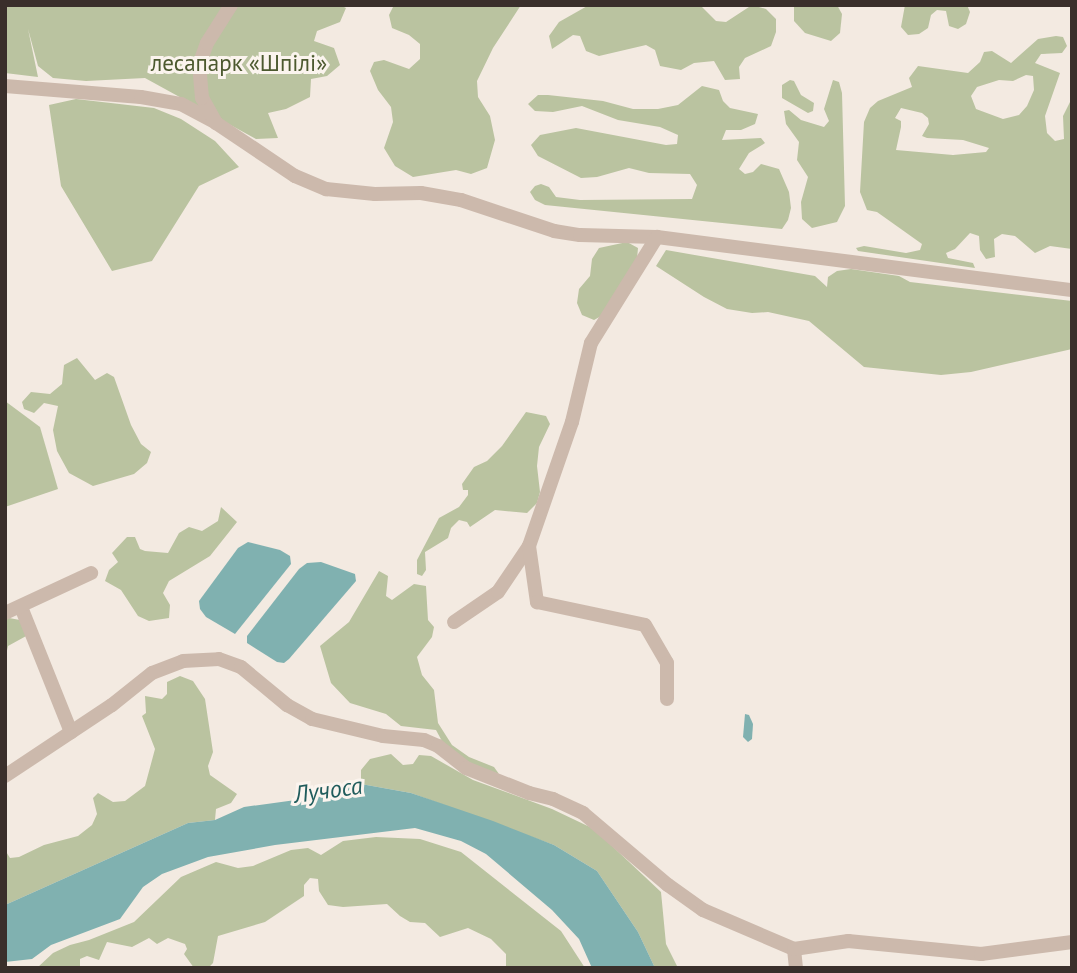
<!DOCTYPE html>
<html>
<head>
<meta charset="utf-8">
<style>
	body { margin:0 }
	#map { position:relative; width:1077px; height:973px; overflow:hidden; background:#f3eae1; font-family:"PT Sans",sans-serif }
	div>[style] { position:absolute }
	.green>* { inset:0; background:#bac3a0 }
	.water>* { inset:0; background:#80b1b0 }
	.minor>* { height:14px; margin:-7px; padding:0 7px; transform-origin:7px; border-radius:7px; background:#ccb9ac }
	span { translate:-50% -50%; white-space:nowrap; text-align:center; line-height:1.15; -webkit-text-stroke:6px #fbf4ee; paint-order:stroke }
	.park-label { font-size:23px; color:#4c592f }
	.water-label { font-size:24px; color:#205c5c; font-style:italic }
	.frame { position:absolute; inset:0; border:7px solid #3a2f2b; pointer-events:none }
</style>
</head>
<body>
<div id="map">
	<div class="green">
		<i style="clip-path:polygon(5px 5px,340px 5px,346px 8px,340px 22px,317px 31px,314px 41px,334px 48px,340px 65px,327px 76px,311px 79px,310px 97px,286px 109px,268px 113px,278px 138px,256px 139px,145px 78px,86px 81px,53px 78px,38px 66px,28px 29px,38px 77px,5px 73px)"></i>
		<i style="clip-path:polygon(394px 5px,521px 5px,493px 48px,477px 81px,478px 97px,490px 116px,495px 140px,487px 168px,471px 174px,456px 170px,413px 177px,395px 166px,384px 148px,393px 122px,391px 107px,378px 90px,370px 71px,374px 62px,384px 60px,409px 69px,420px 59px,420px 44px,409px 35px,392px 28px,389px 15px)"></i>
		<i style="clip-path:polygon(589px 5px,700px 5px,716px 21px,726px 22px,752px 5px,766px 9px,776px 19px,776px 32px,771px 46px,745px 58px,739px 67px,740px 79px,725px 80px,714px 61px,694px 63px,681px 70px,660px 66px,655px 50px,646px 45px,599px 56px,586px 51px,580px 36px,573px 35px,552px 49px,549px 36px,559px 22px)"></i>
		<i style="clip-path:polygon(794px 5px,837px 5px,842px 14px,840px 33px,831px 41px,805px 33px,794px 21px)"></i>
		<i style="clip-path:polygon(905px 5px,967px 5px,970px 12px,966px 24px,958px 29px,949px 26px,946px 11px,937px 10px,931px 15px,928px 28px,919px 34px,908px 35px,901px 27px)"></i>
		<i style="clip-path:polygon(evenodd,1056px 36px,1063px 37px,1067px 46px,1062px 53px,1041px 54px,1035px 63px,1060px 73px,1045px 116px,1047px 133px,1055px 141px,1064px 139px,1063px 116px,1072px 98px,1072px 249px,1050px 246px,1035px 253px,1015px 236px,1002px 234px,994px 239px,995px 257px,986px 259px,980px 250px,979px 236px,970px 233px,955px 249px,946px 253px,948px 258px,973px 263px,975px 268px,858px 251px,856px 248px,864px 246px,906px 253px,920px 250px,922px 244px,877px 212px,867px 210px,860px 192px,864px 122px,870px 108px,878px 101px,912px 87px,909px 78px,918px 66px,968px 73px,980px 62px,984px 52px,992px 51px,1011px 63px,1038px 39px,1056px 36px,1026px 75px,1033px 76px,1034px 90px,1027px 106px,1019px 115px,1003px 119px,976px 109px,971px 96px,977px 87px,999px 80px,1013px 81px,1026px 75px,1056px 36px,901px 108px,922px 113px,928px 118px,929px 124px,922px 136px,927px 138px,963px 140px,989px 148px,986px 152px,953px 155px,896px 150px,901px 127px,901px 121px,895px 118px,901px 108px)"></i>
		<i style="clip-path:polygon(790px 80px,794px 81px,801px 95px,814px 103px,813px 111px,808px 113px,782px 98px,782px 85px)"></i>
		<i style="clip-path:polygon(833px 80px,839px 82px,842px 93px,845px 206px,837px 222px,812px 228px,802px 219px,801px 202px,808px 177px,797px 160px,799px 142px,786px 124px,784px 111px,789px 110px,801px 120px,824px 127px,829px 121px,824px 109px)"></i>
		<i style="clip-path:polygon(702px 86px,719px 90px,723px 101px,730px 108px,758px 114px,755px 124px,741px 130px,726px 130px,722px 140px,761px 138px,765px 143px,749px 153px,739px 169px,745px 174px,753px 172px,761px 164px,779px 169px,789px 192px,791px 208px,788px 220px,782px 229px,545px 205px,535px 200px,530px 192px,535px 186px,541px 184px,549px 187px,556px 197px,580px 200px,692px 199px,697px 185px,690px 174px,649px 173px,629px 168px,597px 177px,581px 178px,538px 156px,531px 145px,540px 135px,576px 128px,666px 145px,677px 144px,678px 135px,660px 127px,618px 120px,582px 106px,553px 112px,535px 111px,528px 104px,538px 95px,548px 95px,603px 101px,633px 109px,658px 109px,678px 105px)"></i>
		<i style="clip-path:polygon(76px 99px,154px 108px,181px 119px,215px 141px,239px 167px,199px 186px,152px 261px,112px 271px,61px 186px,49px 105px)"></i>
		<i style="clip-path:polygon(627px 242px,638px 248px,637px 259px,603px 315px,594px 320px,582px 315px,577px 303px,579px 289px,590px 276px,592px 259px,599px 248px)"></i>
		<i style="clip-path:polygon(666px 250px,815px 276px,827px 287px,828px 277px,837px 271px,851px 269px,899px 276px,910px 282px,1072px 301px,1072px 349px,971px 372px,941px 375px,864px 367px,809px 321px,768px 312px,752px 313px,727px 309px,704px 297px,656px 266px)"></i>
		<i style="clip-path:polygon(77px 358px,95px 380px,107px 373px,114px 377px,131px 425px,141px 444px,151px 452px,147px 463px,134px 474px,93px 486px,69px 473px,57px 451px,53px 430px,58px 406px,44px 403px,34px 413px,24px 409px,22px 402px,31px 392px,50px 394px,62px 384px,64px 365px)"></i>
		<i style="clip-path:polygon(5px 401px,40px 427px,58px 489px,5px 507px)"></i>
		<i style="clip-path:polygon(526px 412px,546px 416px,550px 424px,539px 447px,537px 466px,540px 492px,537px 503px,527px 513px,495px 510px,470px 527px,467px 522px,459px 520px,451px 528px,448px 538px,425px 552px,426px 570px,422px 576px,417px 574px,417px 560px,439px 518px,459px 507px,468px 495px,468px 490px,463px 490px,462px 484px,474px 467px,487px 461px,502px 446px)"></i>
		<i style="clip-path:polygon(221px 507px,237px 522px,210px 556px,169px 581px,163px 593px,170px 605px,169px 618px,149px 621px,138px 616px,121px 590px,105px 581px,109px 570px,118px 562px,112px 553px,127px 537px,135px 537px,140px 549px,145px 551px,168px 553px,179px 533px,189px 527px,202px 531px,218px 521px)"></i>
		<i style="clip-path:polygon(379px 571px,388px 576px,386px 596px,392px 600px,414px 584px,426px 586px,428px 620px,434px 627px,432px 637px,417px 657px,422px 675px,434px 690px,438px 723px,452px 745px,469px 757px,494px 767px,499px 774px,474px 766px,443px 743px,436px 730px,401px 726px,386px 714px,350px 703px,331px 683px,320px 646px,349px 622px)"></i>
		<i style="clip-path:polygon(9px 618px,20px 620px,28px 635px,8px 646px,5px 660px,5px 620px)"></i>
		<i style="clip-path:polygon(180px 676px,193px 681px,205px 699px,213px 752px,208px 766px,210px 775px,237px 794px,231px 803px,216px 809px,215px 820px,188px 823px,5px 905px,5px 850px,10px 858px,19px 857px,44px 845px,78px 836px,92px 825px,97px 814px,93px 798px,98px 793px,113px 802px,125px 801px,145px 786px,155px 749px,142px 716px,146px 713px,145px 696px,162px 699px,167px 694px,167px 682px)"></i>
		<i style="clip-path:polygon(391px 754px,403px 765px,413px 764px,419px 755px,431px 756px,473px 780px,552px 809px,594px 829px,661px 892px,666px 944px,678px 968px,655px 968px,638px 932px,597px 871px,554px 845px,411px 793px,361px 784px,361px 770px,370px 759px)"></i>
		<i style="clip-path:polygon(376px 837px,420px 839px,461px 852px,561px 931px,585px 968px,506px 968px,506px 954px,491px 939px,468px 928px,440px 937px,425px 923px,410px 922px,400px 916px,387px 904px,343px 907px,328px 905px,319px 891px,318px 879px,310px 878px,304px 885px,304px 896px,265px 922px,218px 936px,213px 963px,208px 968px,194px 968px,184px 954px,187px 949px,185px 944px,168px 938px,157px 944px,149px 938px,132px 947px,107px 942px,99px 960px,87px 956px,80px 959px,80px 968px,37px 968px,53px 953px,70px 945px,89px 940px,134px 922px,181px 877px,216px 862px,238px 868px,253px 866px,291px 850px,308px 848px,321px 855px,343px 841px)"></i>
	</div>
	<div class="water">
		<i style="clip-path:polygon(248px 542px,280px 550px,290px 556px,291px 564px,235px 634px,206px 617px,200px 609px,199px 601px,238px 548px)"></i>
		<i style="clip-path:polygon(321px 562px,355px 574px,356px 581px,289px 659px,284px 663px,277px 662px,247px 643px,247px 636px,299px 569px,307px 563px)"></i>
		<i style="clip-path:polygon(745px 714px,749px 715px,753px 724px,752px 739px,748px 742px,743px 737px)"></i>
		<i style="clip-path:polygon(361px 784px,411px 793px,493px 821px,554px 845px,597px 871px,638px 932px,655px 968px,592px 968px,579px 939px,552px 910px,486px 854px,461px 841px,415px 828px,275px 845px,208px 857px,162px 874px,143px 887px,120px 919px,51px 945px,32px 959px,5px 962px,5px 905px,188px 823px,215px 820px,244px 807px,303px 799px,334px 788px)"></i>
	</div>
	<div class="minor">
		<i style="left:5px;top:86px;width:136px;rotate:4.6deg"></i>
		<i style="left:141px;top:97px;width:41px;rotate:9.9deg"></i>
		<i style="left:181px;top:104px;width:40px;rotate:28deg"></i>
		<i style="left:216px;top:123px;width:95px;rotate:33.9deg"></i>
		<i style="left:295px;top:176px;width:34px;rotate:23deg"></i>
		<i style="left:326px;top:189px;width:49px;rotate:5.8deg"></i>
		<i style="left:375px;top:194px;width:46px;rotate:-1.2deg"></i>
		<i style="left:421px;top:193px;width:41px;rotate:9.9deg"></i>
		<i style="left:461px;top:200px;width:98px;rotate:18.4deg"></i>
		<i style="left:554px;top:231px;width:26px;rotate:9deg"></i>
		<i style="left:580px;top:235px;width:77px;rotate:1.5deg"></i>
		<i style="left:657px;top:237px;width:418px;rotate:7.3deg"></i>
		<i style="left:216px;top:123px;width:29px;rotate:-119deg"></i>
		<i style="left:202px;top:98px;width:33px;rotate:-95deg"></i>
		<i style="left:199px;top:65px;width:23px;rotate:-70deg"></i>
		<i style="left:207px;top:43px;width:45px;rotate:-57.7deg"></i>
		<i style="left:529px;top:546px;width:131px;rotate:-70.9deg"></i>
		<i style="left:572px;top:422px;width:81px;rotate:-76.5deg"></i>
		<i style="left:591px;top:343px;width:125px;rotate:-58.1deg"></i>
		<i style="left:21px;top:607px;width:135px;rotate:68.2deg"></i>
		<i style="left:5px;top:613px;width:95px;rotate:-24.9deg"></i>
		<i style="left:454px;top:622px;width:53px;rotate:-34.3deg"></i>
		<i style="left:498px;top:592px;width:55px;rotate:-56deg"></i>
		<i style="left:529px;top:546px;width:57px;rotate:81.9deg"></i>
		<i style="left:537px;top:602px;width:110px;rotate:12deg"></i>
		<i style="left:645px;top:625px;width:44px;rotate:59.9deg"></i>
		<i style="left:667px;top:663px;width:36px;rotate:90deg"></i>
		<i style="left:5px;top:776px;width:128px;rotate:-33.6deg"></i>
		<i style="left:112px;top:705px;width:51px;rotate:-38.7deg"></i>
		<i style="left:152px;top:673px;width:33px;rotate:-21deg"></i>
		<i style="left:183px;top:661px;width:36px;rotate:-3deg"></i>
		<i style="left:219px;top:659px;width:23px;rotate:20deg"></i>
		<i style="left:241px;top:667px;width:60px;rotate:39.6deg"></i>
		<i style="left:287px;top:705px;width:29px;rotate:29deg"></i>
		<i style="left:312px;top:719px;width:73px;rotate:13.5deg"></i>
		<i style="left:383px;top:736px;width:41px;rotate:5.6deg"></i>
		<i style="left:424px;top:740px;width:15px;rotate:23deg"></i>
		<i style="left:438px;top:746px;width:36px;rotate:38deg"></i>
		<i style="left:466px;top:768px;width:68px;rotate:21.6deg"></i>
		<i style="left:529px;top:793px;width:25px;rotate:14deg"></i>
		<i style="left:553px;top:799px;width:33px;rotate:25deg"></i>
		<i style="left:583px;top:813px;width:111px;rotate:40.3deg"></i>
		<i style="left:668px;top:885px;width:43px;rotate:35.5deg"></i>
		<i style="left:703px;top:910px;width:99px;rotate:23.2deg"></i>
		<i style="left:794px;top:949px;width:19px;rotate:84deg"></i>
		<i style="left:794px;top:949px;width:55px;rotate:-8.4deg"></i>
		<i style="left:848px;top:941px;width:134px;rotate:5.6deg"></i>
		<i style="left:981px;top:954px;width:92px;rotate:-7.5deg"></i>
	</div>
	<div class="park-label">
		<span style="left:239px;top:63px">лесапарк «Шпілі»</span>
	</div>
	<div class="water-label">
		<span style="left:328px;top:790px;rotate:-8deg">Лучоса</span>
	</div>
	<div class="frame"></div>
</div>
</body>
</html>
